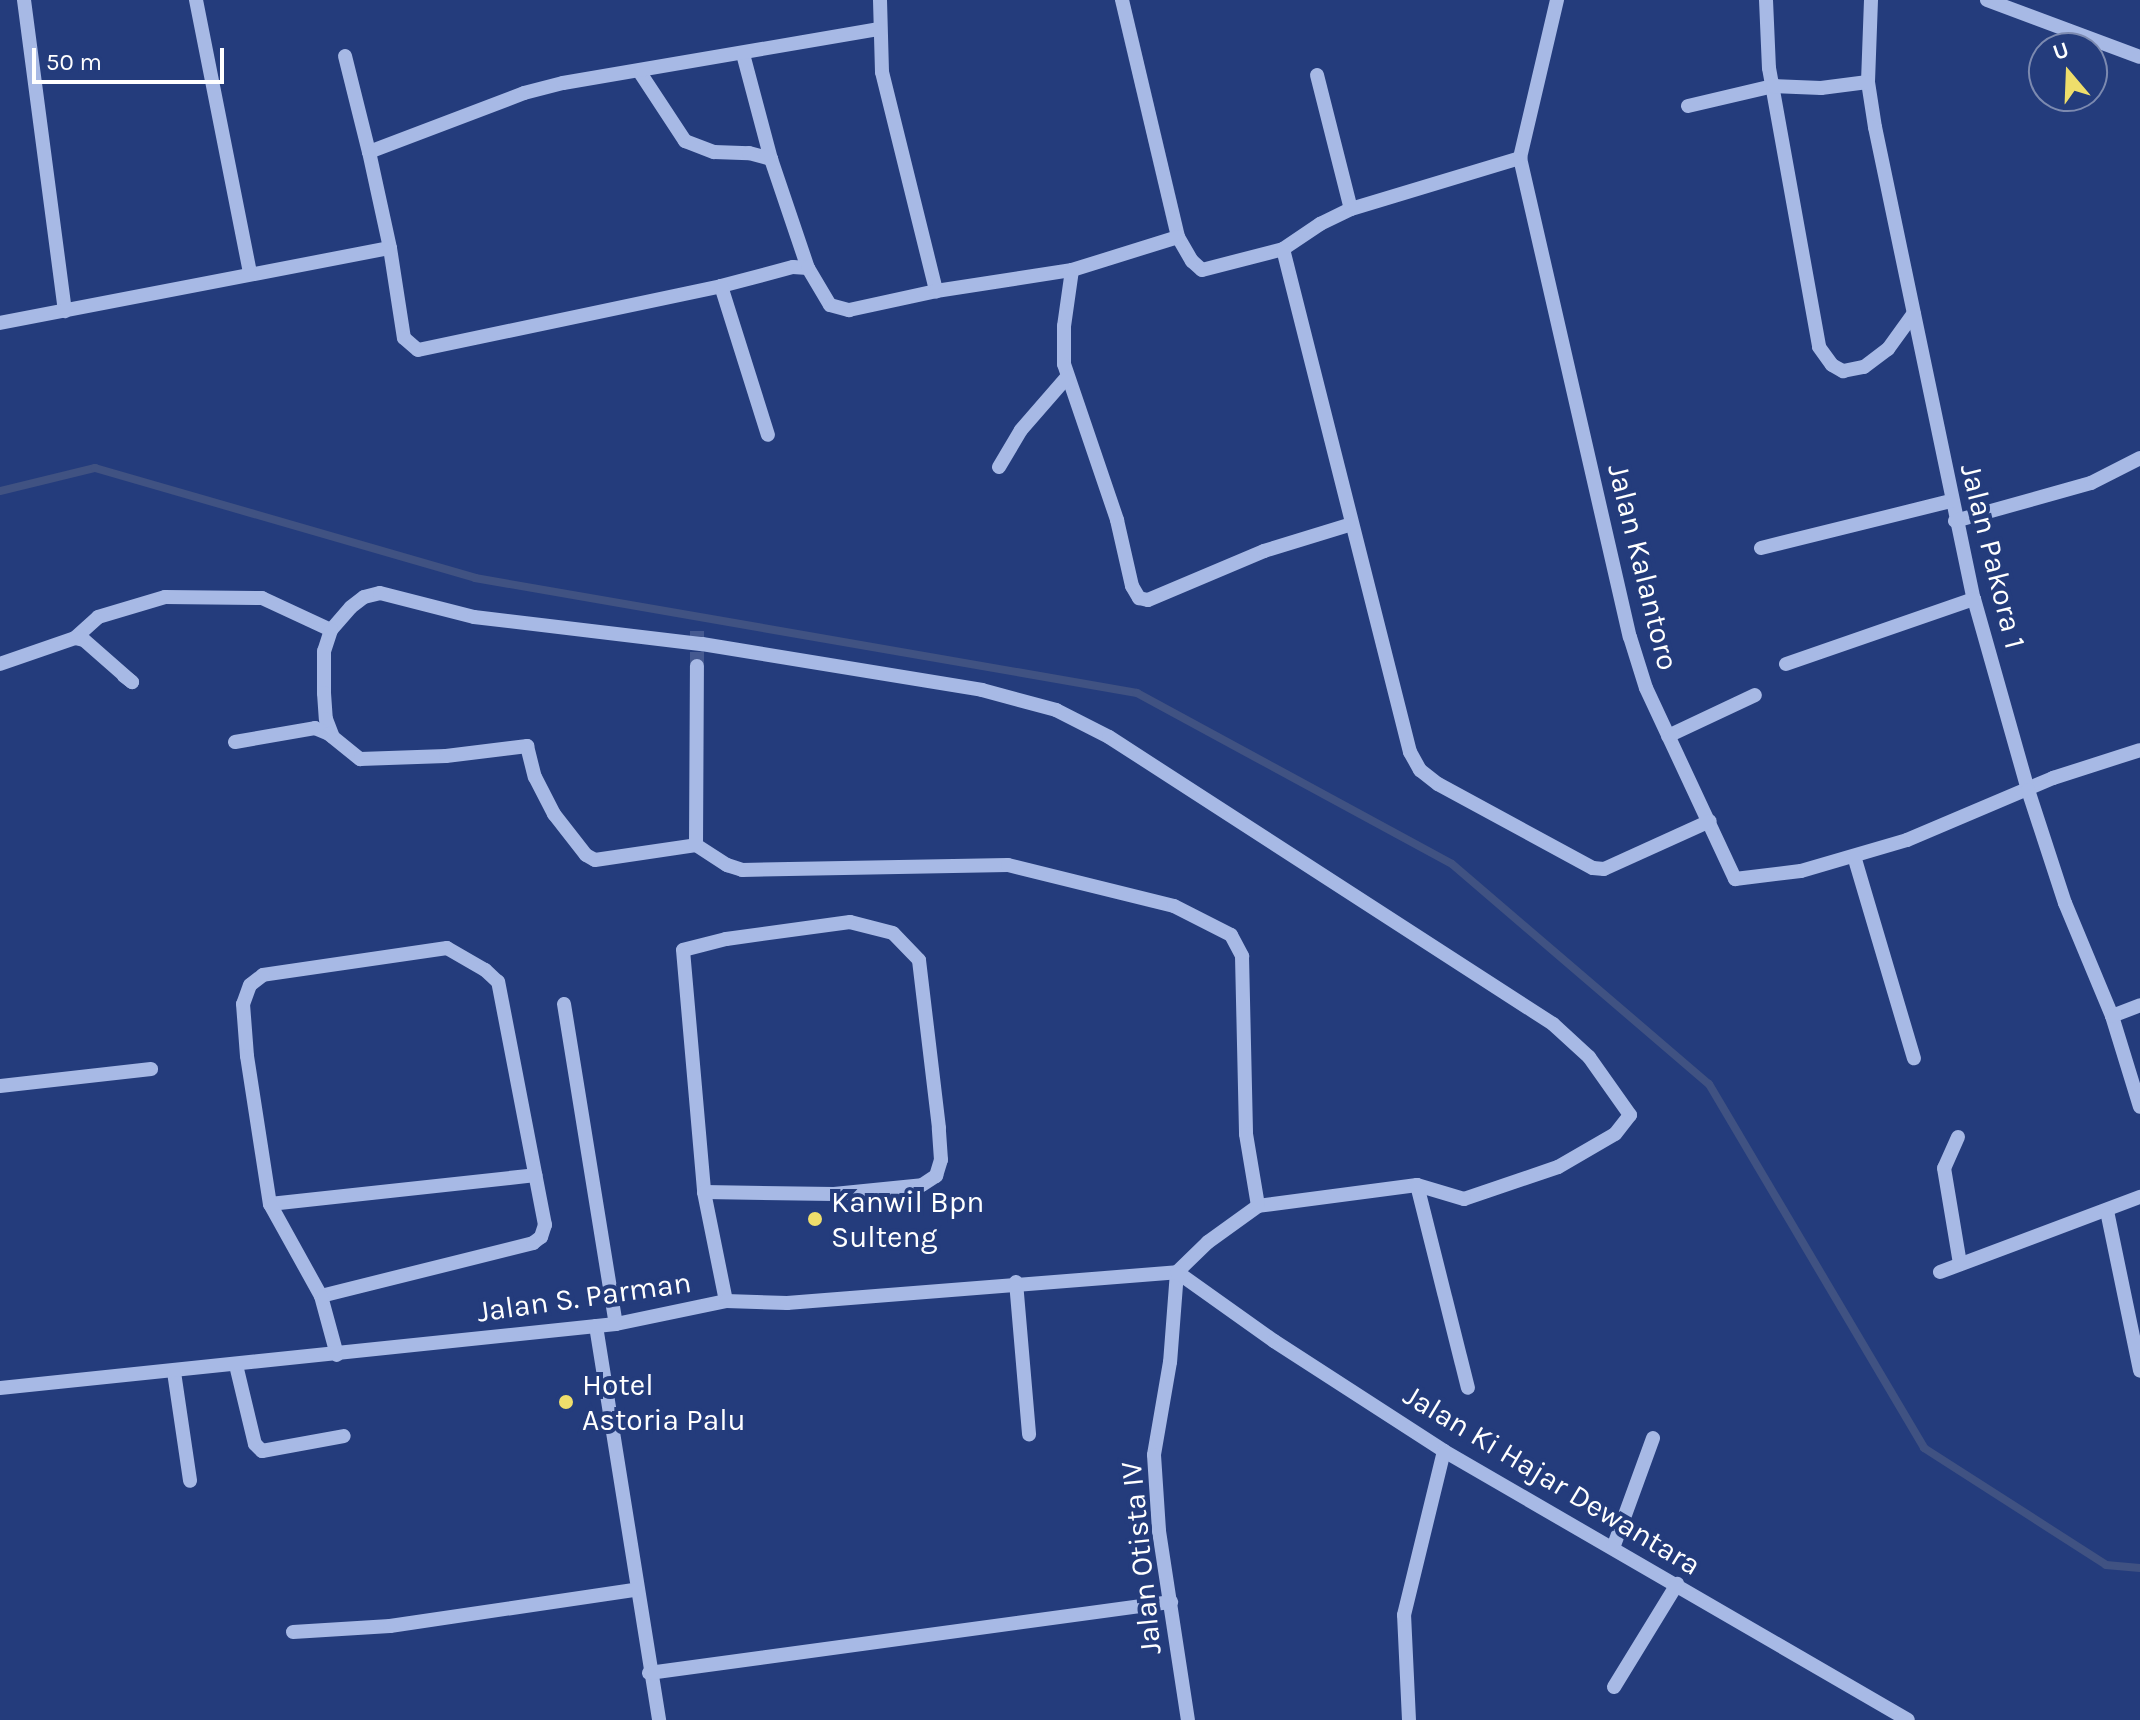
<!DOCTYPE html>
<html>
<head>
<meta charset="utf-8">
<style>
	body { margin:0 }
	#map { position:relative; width:2140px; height:1720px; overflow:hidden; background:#243c7c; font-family:Karla,sans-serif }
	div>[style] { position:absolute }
	.stream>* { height:8px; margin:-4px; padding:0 4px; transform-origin:4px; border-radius:4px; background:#405282 }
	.minor-tunnel>* { height:14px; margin-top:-7px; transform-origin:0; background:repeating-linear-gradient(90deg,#455990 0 14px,transparent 0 21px) }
	.minor>* { height:14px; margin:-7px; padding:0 7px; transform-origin:7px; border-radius:7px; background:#a7b9e5 }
	.dots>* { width:22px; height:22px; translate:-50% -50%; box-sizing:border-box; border:4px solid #243c7c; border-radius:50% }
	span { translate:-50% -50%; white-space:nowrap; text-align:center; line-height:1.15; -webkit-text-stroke:8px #243c7c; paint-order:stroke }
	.street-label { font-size:30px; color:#fff }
	.poi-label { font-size:30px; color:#fff }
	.left { translate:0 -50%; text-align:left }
	.north { position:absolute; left:2028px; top:32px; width:80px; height:80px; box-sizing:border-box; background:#243c7c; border:2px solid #7c8ab0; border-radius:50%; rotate:341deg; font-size:22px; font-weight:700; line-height:32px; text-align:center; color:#fff }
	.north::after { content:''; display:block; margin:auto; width:28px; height:36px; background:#efde6b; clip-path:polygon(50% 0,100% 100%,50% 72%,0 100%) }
	.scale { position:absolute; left:32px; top:48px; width:192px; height:36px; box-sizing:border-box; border:4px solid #fff; border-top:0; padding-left:10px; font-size:24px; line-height:28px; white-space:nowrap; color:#fff; -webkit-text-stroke:6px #243c7c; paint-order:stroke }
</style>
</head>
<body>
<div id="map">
	<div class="stream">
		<i style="left:0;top:491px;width:98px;rotate:-13.6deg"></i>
		<i style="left:95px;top:468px;width:396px;rotate:16.1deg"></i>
		<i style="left:475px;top:578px;width:672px;rotate:9.85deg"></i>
		<i style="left:1137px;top:693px;width:358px;rotate:28.5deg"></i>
		<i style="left:1452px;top:864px;width:338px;rotate:40.6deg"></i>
		<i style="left:1709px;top:1084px;width:423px;rotate:59.4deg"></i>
		<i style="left:1924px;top:1448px;width:216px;rotate:32.7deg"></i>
		<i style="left:2106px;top:1565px;width:34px;rotate:5deg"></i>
	</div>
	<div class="minor-tunnel">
		<i style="left:697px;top:666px;width:35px;rotate:-90deg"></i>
	</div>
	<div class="minor">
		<i style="left:24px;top:0;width:314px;rotate:82.5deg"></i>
		<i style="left:196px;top:0;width:278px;rotate:78.8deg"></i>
		<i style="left:880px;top:0;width:72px;rotate:88.4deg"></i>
		<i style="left:882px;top:72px;width:226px;rotate:76.1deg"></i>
		<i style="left:1122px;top:0;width:244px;rotate:76.7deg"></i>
		<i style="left:1178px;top:237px;width:28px;rotate:60deg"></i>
		<i style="left:1192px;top:261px;width:13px;rotate:42deg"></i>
		<i style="left:1202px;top:270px;width:84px;rotate:-14.5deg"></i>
		<i style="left:1283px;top:249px;width:45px;rotate:-34deg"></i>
		<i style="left:1320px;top:224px;width:34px;rotate:-26deg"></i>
		<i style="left:1351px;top:209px;width:177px;rotate:-16.8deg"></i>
		<i style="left:1557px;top:0;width:162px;rotate:103.2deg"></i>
		<i style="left:1520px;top:158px;width:491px;rotate:77.1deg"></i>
		<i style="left:1630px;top:637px;width:53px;rotate:72.6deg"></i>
		<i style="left:1646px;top:688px;width:211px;rotate:65deg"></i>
		<i style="left:1735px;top:879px;width:66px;rotate:-6.9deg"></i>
		<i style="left:1801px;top:871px;width:110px;rotate:-16.3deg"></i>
		<i style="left:1907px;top:840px;width:159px;rotate:-23deg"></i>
		<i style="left:2053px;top:778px;width:91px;rotate:-17.8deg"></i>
		<i style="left:1766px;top:0;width:68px;rotate:87.5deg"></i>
		<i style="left:1769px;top:68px;width:283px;rotate:79.8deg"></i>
		<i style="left:1819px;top:347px;width:22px;rotate:54deg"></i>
		<i style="left:1832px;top:365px;width:13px;rotate:29deg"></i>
		<i style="left:1843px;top:371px;width:21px;rotate:-11deg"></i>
		<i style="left:1864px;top:367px;width:30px;rotate:-37deg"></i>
		<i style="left:1888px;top:349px;width:44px;rotate:-54.2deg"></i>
		<i style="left:1871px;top:0;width:82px;rotate:92.1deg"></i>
		<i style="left:1868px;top:82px;width:46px;rotate:81.2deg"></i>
		<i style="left:1875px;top:127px;width:482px;rotate:78.2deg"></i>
		<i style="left:1974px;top:599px;width:198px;rotate:74.2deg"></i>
		<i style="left:2028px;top:790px;width:119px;rotate:71.9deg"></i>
		<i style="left:2065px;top:903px;width:122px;rotate:67.4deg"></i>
		<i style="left:2112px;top:1016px;width:95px;rotate:72.9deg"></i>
		<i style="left:1987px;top:0;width:163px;rotate:20.4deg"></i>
		<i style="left:743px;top:54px;width:109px;rotate:75.1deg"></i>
		<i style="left:345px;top:56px;width:99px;rotate:76deg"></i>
		<i style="left:639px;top:71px;width:84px;rotate:56.7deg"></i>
		<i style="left:685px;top:141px;width:31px;rotate:21deg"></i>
		<i style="left:714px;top:152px;width:35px;rotate:2deg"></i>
		<i style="left:749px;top:153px;width:23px;rotate:15deg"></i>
		<i style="left:771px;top:159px;width:115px;rotate:71.3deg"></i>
		<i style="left:1317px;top:75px;width:138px;rotate:75.8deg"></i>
		<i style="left:1688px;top:106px;width:87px;rotate:-13.2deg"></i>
		<i style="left:1773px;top:86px;width:48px;rotate:2.4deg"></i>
		<i style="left:1821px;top:88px;width:47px;rotate:-7.3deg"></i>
		<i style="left:390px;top:248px;width:91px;rotate:81.2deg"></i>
		<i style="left:404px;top:338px;width:18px;rotate:41deg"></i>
		<i style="left:418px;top:350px;width:310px;rotate:-11.9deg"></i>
		<i style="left:721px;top:286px;width:74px;rotate:-14.8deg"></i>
		<i style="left:793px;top:267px;width:15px;rotate:4deg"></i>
		<i style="left:808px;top:268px;width:43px;rotate:59.3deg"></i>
		<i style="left:830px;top:305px;width:20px;rotate:15deg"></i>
		<i style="left:849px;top:310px;width:89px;rotate:-12.3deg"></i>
		<i style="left:936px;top:291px;width:138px;rotate:-8.8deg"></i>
		<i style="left:1072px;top:270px;width:111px;rotate:-17.3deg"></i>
		<i style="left:1283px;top:249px;width:519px;rotate:75.83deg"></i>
		<i style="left:1410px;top:752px;width:21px;rotate:61deg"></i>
		<i style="left:1420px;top:770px;width:23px;rotate:38deg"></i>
		<i style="left:1438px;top:784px;width:176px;rotate:28.5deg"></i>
		<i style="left:1593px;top:868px;width:11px;rotate:5deg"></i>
		<i style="left:1604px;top:869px;width:116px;rotate:-24.4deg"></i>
		<i style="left:1072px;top:270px;width:57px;rotate:98.1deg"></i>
		<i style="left:1064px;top:326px;width:38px;rotate:90deg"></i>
		<i style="left:1064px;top:364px;width:165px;rotate:71.2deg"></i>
		<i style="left:1117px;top:520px;width:68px;rotate:77.2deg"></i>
		<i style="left:1132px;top:586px;width:14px;rotate:60deg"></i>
		<i style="left:1139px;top:598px;width:9px;rotate:13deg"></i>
		<i style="left:1148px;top:600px;width:126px;rotate:-22.9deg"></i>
		<i style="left:1264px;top:551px;width:92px;rotate:-17.1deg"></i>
		<i style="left:721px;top:286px;width:156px;rotate:72.5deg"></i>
		<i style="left:0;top:323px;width:397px;rotate:-10.9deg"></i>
		<i style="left:390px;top:248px;width:98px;rotate:-102.3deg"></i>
		<i style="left:369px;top:152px;width:166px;rotate:-20.8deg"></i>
		<i style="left:524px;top:93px;width:40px;rotate:-14.4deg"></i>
		<i style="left:563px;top:83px;width:321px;rotate:-9.7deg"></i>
		<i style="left:999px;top:467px;width:43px;rotate:-59.3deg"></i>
		<i style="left:1021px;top:430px;width:70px;rotate:-49deg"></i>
		<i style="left:1955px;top:521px;width:141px;rotate:-15.6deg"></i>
		<i style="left:2091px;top:483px;width:55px;rotate:-27deg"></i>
		<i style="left:1761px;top:548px;width:196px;rotate:-13.9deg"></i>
		<i style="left:331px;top:630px;width:30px;rotate:-49deg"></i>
		<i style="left:351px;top:607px;width:16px;rotate:-38deg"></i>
		<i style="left:364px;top:597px;width:16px;rotate:-14deg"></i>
		<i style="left:380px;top:593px;width:97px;rotate:14.3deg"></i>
		<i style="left:474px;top:617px;width:230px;rotate:6.8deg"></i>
		<i style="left:702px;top:644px;width:284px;rotate:9.3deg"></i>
		<i style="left:982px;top:690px;width:77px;rotate:15.1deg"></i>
		<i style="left:1056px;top:710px;width:59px;rotate:27deg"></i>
		<i style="left:1109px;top:737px;width:529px;rotate:32.88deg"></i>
		<i style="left:1553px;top:1024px;width:49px;rotate:42.5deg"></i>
		<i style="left:1589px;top:1057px;width:71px;rotate:54.7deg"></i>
		<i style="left:1630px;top:1115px;width:24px;rotate:128deg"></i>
		<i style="left:1615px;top:1134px;width:66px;rotate:149.9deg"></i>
		<i style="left:1558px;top:1167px;width:99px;rotate:161.2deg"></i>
		<i style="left:1464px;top:1199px;width:49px;rotate:-163.4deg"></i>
		<i style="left:1417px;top:1185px;width:160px;rotate:172.5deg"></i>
		<i style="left:1258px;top:1206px;width:62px;rotate:144.2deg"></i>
		<i style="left:1208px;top:1242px;width:43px;rotate:135.9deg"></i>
		<i style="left:1177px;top:1272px;width:90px;rotate:94.4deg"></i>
		<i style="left:1170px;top:1362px;width:94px;rotate:99.8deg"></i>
		<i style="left:1154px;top:1455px;width:76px;rotate:86.2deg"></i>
		<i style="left:1159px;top:1531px;width:191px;rotate:81.3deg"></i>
		<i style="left:75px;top:638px;width:31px;rotate:-42deg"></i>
		<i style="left:98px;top:617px;width:70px;rotate:-16.6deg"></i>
		<i style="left:165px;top:597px;width:97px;rotate:0.6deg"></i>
		<i style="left:262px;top:598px;width:76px;rotate:24.9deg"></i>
		<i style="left:331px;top:630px;width:22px;rotate:108deg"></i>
		<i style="left:324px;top:651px;width:42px;rotate:90deg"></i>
		<i style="left:324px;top:693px;width:26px;rotate:86deg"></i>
		<i style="left:326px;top:719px;width:19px;rotate:69deg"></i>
		<i style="left:0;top:664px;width:79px;rotate:-19.1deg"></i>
		<i style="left:75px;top:638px;width:9px;rotate:13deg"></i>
		<i style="left:84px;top:640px;width:64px;rotate:41.2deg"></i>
		<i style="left:132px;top:682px;width:10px;rotate:-143deg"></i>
		<i style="left:1786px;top:664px;width:199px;rotate:-19.1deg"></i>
		<i style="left:1668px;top:736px;width:96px;rotate:-25.2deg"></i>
		<i style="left:235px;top:742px;width:81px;rotate:-9.9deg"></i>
		<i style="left:315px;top:728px;width:15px;rotate:23deg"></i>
		<i style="left:329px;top:734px;width:40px;rotate:39deg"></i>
		<i style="left:360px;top:759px;width:86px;rotate:-2deg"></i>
		<i style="left:446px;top:756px;width:82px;rotate:-7deg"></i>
		<i style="left:527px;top:746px;width:32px;rotate:76deg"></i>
		<i style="left:535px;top:777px;width:42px;rotate:62.8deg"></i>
		<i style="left:554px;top:814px;width:52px;rotate:52deg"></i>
		<i style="left:586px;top:855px;width:10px;rotate:29deg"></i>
		<i style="left:595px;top:860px;width:102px;rotate:-8.4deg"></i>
		<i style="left:696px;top:845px;width:37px;rotate:33deg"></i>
		<i style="left:727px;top:865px;width:16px;rotate:18deg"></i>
		<i style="left:742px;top:870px;width:266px;rotate:-1.1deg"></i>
		<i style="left:1008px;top:865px;width:171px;rotate:13.9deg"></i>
		<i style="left:1174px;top:906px;width:64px;rotate:27deg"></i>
		<i style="left:1231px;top:935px;width:24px;rotate:62deg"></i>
		<i style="left:1242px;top:956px;width:178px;rotate:88.7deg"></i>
		<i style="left:1246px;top:1134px;width:73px;rotate:80.5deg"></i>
		<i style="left:696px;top:845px;width:179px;rotate:-89.7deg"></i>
		<i style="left:1854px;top:856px;width:211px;rotate:73.5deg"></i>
		<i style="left:564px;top:1004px;width:324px;rotate:80.8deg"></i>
		<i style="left:2112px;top:1016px;width:30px;rotate:-21deg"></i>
		<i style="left:0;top:1086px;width:152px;rotate:-6.4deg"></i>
		<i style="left:1958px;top:1137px;width:34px;rotate:114deg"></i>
		<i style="left:1944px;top:1168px;width:97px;rotate:80.5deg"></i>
		<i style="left:1417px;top:1185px;width:209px;rotate:75.9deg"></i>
		<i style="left:704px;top:1192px;width:130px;rotate:0.9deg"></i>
		<i style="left:834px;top:1194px;width:88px;rotate:-5.8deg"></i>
		<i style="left:922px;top:1185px;width:17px;rotate:-33deg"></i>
		<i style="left:936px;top:1176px;width:17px;rotate:-73deg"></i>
		<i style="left:941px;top:1160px;width:32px;rotate:-94deg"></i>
		<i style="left:939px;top:1128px;width:169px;rotate:-96.8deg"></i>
		<i style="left:919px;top:960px;width:37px;rotate:-134deg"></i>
		<i style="left:893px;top:933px;width:44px;rotate:-165.7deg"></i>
		<i style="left:850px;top:922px;width:125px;rotate:172.2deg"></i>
		<i style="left:726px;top:939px;width:44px;rotate:165.7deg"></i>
		<i style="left:683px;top:950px;width:243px;rotate:85deg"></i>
		<i style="left:704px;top:1192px;width:111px;rotate:78.6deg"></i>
		<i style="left:270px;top:1204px;width:267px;rotate:-6.2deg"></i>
		<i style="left:2107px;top:1211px;width:163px;rotate:78.3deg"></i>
		<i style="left:1940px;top:1272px;width:214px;rotate:-20.6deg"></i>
		<i style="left:1016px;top:1282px;width:153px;rotate:85.1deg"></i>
		<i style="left:321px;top:1296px;width:219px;rotate:-14deg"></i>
		<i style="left:533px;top:1243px;width:10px;rotate:-37deg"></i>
		<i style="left:541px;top:1237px;width:13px;rotate:-72deg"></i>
		<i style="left:545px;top:1225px;width:248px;rotate:-100.9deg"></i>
		<i style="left:498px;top:982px;width:18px;rotate:-137deg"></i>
		<i style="left:485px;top:970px;width:44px;rotate:-149.9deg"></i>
		<i style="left:447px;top:948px;width:186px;rotate:171.7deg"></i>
		<i style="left:263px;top:975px;width:16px;rotate:142deg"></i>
		<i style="left:250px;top:985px;width:20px;rotate:110deg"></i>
		<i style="left:243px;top:1004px;width:52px;rotate:85.6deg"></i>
		<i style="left:247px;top:1056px;width:150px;rotate:81.2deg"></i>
		<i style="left:270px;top:1204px;width:105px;rotate:61deg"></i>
		<i style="left:321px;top:1296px;width:61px;rotate:74.8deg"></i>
		<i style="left:596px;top:1326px;width:399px;rotate:80.9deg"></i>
		<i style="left:236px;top:1365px;width:81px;rotate:76.5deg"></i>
		<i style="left:255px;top:1444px;width:10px;rotate:45deg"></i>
		<i style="left:262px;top:1451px;width:83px;rotate:-10.4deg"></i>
		<i style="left:174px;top:1372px;width:110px;rotate:81.6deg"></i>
		<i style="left:0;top:1388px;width:619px;rotate:-5.93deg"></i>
		<i style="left:616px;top:1324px;width:112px;rotate:-11.8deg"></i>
		<i style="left:726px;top:1301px;width:61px;rotate:1.9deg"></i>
		<i style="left:787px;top:1303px;width:391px;rotate:-4.5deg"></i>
		<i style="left:1177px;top:1272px;width:119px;rotate:35.4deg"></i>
		<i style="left:1274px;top:1341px;width:202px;rotate:32.9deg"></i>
		<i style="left:1444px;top:1451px;width:536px;rotate:30.1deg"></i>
		<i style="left:1613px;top:1548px;width:117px;rotate:-70deg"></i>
		<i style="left:293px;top:1632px;width:97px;rotate:-3.5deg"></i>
		<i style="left:390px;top:1626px;width:248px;rotate:-8.4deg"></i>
		<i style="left:649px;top:1673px;width:527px;rotate:-7.75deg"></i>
		<i style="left:1614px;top:1687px;width:121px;rotate:-58.5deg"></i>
		<i style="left:1409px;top:1720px;width:105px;rotate:-92.7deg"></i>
		<i style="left:1404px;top:1615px;width:169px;rotate:-76.3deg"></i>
	</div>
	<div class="dots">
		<i style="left:815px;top:1219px;background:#efde6b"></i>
		<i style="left:566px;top:1402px;background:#efde6b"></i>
	</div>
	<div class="street-label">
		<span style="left:1993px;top:556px;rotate:76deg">Jalan Pakora 1</span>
		<span style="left:1643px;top:567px;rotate:76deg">Jalan Kalantoro</span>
		<span style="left:584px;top:1297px;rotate:-8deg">Jalan S. Parman</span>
		<span style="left:1552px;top:1480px;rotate:31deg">Jalan Ki Hajar Dewantara</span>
		<span style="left:1141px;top:1558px;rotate:-96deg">Jalan Otista IV</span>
	</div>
	<div class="poi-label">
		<span class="left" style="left:831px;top:1219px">Kanwil Bpn<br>Sulteng</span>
		<span class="left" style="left:582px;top:1402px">Hotel<br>Astoria Palu</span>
	</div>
	<div class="north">U</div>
	<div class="scale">50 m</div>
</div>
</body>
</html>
